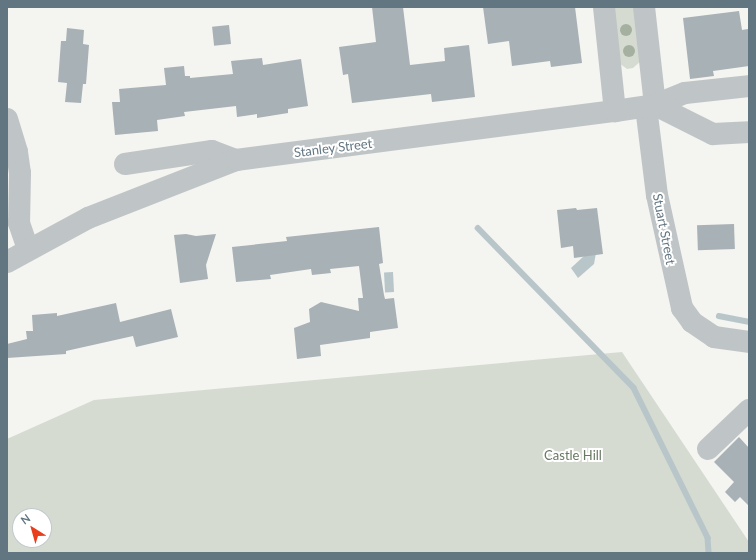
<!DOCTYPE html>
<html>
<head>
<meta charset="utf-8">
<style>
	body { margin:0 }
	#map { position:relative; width:756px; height:560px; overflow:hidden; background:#f4f4f0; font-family:Lato,sans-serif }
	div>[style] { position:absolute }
	.green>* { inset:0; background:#d5dbd1 }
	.water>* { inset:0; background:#b8c6ca; transform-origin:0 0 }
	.stream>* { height:5.5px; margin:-2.75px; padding:0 2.75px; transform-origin:2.75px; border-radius:2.75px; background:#b8c6ca }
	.building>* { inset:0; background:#a8b1b5; transform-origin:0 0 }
	.minor>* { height:22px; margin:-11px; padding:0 11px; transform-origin:11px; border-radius:11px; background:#bfc4c6 }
	.trees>* { width:12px; height:12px; margin:-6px; border-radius:50%; background:#a6b0a1 }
	span { translate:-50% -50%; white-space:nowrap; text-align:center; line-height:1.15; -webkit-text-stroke:4px #fff; paint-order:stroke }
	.street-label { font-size:13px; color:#627682 }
	.park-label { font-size:13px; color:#677961 }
	.frame { position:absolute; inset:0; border:8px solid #627682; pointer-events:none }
	.north { position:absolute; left:12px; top:508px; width:40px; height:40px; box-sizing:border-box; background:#fff; border:1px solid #c0c8cd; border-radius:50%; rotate:323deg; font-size:11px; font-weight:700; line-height:16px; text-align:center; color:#627682 }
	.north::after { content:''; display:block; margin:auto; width:14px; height:18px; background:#e93e1b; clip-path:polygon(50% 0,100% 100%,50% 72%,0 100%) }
</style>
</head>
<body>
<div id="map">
	<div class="green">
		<i style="clip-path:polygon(613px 7px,636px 7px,642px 60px,633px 68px,627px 69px,619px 63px)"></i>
		<i style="clip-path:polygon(evenodd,622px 352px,749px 542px,749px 553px,7px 553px,7px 439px,94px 400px,622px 352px,20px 516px,44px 516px,44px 540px,20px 540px,20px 516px)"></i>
	</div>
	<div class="water">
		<i style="clip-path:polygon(596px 253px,594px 264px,578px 278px,571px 268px,585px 255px)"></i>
		<i style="left:393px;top:272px;width:20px;height:9px;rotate:87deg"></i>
	</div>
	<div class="stream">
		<i style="left:478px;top:228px;width:223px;rotate:45.7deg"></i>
		<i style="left:634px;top:388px;width:167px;rotate:63.7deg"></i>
		<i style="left:708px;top:538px;width:15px;rotate:86deg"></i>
		<i style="left:719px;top:316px;width:31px;rotate:11deg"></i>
	</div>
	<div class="building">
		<i style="clip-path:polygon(372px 7px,403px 7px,410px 65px,445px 61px,444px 48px,469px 45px,475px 97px,432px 102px,431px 94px,352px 103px,348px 74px,343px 75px,339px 47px,376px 42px)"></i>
		<i style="clip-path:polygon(483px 7px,575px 7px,582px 63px,551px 67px,550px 61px,512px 66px,509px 41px,488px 44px)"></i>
		<i style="clip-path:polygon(739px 11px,742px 30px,748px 29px,749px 66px,713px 71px,714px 76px,690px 79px,683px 18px)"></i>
		<i style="left:229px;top:25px;width:19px;height:17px;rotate:84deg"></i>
		<i style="clip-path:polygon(67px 28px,84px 30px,83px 44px,89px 45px,86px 84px,83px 84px,81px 103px,65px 102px,67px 83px,58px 82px,61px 41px,66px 41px)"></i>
		<i style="clip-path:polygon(262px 58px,263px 65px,301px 59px,308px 106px,288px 109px,288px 113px,257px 118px,257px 114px,237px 117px,236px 106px,184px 112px,185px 116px,157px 120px,158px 131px,115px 135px,112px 102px,120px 102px,119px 89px,166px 85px,164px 68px,184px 66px,185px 76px,190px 76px,190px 78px,233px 74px,231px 61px)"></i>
		<i style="clip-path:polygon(576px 208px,577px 210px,597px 208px,603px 254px,574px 258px,573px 246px,561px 248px,557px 210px)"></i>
		<i style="left:734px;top:224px;width:25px;height:37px;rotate:88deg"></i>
		<i style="clip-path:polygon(379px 227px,383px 263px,379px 264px,384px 295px,385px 299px,394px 298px,398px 328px,370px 332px,370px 338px,320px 345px,321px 356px,297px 359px,294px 328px,310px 322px,309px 309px,321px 302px,359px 311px,358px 298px,363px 298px,359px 266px,330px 269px,331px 273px,312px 275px,311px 269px,270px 275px,271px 279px,236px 282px,232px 247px,287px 241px,286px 237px)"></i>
		<i style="clip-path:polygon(186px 234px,196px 236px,216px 234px,206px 265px,208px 279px,180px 283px,174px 235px)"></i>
		<i style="clip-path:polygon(116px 303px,120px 322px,171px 309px,178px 337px,136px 347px,133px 336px,66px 351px,66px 354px,7px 358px,7px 344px,27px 339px,26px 331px,33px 331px,32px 315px,57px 313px,57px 316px)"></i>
		<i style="clip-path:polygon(739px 437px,749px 448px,749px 506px,740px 497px,735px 502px,725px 492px,734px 482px,714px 462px)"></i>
	</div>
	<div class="minor">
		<i style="left:604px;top:7px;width:105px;rotate:84deg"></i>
		<i style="left:644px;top:7px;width:99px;rotate:83.6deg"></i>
		<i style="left:655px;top:105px;width:65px;rotate:26.6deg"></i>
		<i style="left:713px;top:134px;width:36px;rotate:-3deg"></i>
		<i style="left:646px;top:107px;width:89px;rotate:82.9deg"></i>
		<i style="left:657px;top:195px;width:116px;rotate:77.5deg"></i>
		<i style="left:682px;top:308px;width:17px;rotate:54deg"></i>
		<i style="left:692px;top:322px;width:27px;rotate:34deg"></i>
		<i style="left:714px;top:337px;width:35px;rotate:8deg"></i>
		<i style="left:7px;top:119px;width:34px;rotate:73deg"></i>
		<i style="left:17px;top:152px;width:21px;rotate:82deg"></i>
		<i style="left:20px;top:173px;width:50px;rotate:91.1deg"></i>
		<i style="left:19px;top:223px;width:28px;rotate:71deg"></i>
		<i style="left:125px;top:164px;width:88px;rotate:-8.5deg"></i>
		<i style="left:212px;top:151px;width:26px;rotate:21deg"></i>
		<i style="left:7px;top:262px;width:92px;rotate:-28.5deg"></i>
		<i style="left:88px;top:218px;width:159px;rotate:-21.4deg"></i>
		<i style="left:236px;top:160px;width:382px;rotate:-7.4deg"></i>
		<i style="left:615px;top:111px;width:40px;rotate:-8.5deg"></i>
		<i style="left:655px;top:105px;width:32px;rotate:-22deg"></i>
		<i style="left:685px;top:93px;width:64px;rotate:-6.2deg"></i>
		<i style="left:708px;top:449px;width:57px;rotate:-43.6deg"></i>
	</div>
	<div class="trees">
		<i style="left:626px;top:30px"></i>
		<i style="left:629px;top:51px"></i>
	</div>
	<div class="street-label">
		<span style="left:333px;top:148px;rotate:-7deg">Stanley Street</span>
		<span style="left:664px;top:229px;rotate:79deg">Stuart Street</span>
	</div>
	<div class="park-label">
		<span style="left:573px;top:455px">Castle Hill</span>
	</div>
	<div class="frame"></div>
	<div class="north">N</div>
</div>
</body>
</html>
